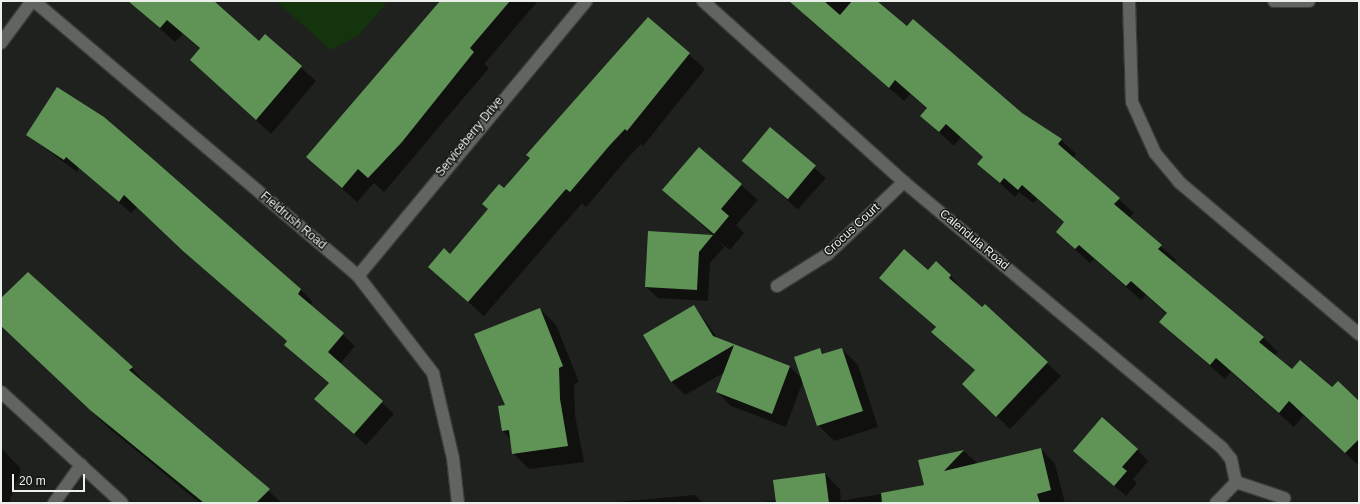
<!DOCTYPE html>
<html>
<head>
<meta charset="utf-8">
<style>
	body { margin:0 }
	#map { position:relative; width:1360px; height:504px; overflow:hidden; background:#1e211d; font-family:Arial,sans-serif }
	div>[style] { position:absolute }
	.green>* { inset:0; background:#14340e }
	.shadow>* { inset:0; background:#0007; transform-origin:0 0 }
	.building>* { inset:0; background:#5f9456; transform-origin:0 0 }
	.roads { filter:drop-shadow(1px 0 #3a3d39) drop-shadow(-1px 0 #3a3d39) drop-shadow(0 1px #3a3d39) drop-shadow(0 -1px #3a3d39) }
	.lane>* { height:12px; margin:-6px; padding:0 6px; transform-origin:6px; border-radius:6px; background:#616560 }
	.street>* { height:12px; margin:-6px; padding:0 6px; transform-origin:6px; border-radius:6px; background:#616560 }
	.secondary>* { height:12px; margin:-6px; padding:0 6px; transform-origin:6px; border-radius:6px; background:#616560 }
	span { translate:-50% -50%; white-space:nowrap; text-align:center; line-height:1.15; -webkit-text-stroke:3px #151814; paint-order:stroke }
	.street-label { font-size:12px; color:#ecefec }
	.frame { position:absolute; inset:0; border:2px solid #ecefec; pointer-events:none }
	.scale { position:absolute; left:12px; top:474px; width:73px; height:18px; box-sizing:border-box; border:2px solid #ecefec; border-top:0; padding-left:5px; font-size:12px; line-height:14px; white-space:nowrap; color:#ecefec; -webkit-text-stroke:3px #151814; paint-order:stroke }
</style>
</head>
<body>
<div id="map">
	<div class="green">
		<i style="clip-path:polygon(276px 1px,388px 1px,359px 35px,331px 50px)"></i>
	</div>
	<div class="shadow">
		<i style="clip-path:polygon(129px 1px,208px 1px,259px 42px,265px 36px,316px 81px,271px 134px,191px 60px,200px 49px,183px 34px,175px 42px)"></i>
		<i style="clip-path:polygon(437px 1px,538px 1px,484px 64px,489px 68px,384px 192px,374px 183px,357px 202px,307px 157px,439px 3px)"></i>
		<i style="clip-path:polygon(795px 1px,876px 1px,1021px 114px,1061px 140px,1076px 154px,1073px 158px,1134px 213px,1129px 218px,1176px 260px,1173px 263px,1263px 337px,1278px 352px,1274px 356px,1292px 370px,1359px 403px,1359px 485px,1358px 465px,1304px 415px,1294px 427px,1231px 372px,1225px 379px,1160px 322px,1167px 314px,1146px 295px,1141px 300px,1094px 259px,1090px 263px,1071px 246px,1057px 232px,1065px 223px,1037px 199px,1033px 203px,1019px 192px,1015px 197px,979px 164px,984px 158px,961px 137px,954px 146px,921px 116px,927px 109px,910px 94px,904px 101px,807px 17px)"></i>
		<i style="clip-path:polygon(648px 19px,705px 69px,643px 146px,641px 144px,625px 161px,586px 207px,582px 203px,484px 316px,429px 267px,450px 255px)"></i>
		<i style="left:770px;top:128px;width:75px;height:42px;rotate:42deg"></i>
		<i style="clip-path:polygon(27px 135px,153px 161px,301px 290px,313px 302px,310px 305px,355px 346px,340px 364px,394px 414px,366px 445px,316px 399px,329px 384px,285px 345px,288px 342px,137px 207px,131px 213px,79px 168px,77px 172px)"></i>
		<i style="clip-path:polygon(699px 148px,758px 200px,736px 225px,744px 233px,730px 250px,719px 242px,724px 247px,710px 263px,708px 301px,658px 298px,646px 287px,649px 233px,714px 236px,663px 190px)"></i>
		<i style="clip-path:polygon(929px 271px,951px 276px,962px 291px,982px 308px,985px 305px,1061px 376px,1010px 429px,977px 397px,976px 371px,933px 332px,936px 328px,880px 278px)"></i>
		<i style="clip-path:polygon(28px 273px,132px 368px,150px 389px,282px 503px,200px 503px,110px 429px,1px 326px,1px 299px)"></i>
		<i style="clip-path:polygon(694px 306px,719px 340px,790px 367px,803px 380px,819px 349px,824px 354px,842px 349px,858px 365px,878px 427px,834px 441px,818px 425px,803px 381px,786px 427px,731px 406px,717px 392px,725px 372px,685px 395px,671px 381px)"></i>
		<i style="clip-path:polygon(540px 309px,556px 325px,579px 382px,574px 384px,575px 415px,584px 462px,529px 469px,513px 453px,511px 440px,503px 431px,499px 407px,507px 406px)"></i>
		<i style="clip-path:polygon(2px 449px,21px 469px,9px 503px,1px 503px)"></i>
		<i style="clip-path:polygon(1041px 449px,1055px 464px,1065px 503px,754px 503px,777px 500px,825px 474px,840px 489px,841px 501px,925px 486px,919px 461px,964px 451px,978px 464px)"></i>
		<i style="clip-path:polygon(1137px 449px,1148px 461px,1133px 479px,1137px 483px,1126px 496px,1074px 451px)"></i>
		<i style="clip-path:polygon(695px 495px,703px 503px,605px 503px)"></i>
	</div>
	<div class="building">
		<i style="clip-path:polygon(128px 1px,214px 1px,259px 41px,265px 34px,302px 66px,256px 120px,190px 60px,200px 48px,167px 20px,160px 28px)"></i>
		<i style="clip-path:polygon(440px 1px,510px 1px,470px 48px,474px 52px,402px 142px,368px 178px,358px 169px,342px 188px,306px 157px)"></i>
		<i style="clip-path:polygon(789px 1px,824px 1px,840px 15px,852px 1px,877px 1px,907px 26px,913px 19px,1022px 113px,1062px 139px,1058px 144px,1120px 198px,1114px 204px,1162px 245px,1158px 249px,1264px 337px,1259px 342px,1292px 369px,1300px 360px,1332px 387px,1338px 381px,1359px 401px,1359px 439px,1345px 453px,1289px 401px,1279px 413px,1216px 358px,1210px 365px,1159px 322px,1167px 313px,1131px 281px,1126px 286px,1079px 245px,1075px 249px,1056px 232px,1064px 222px,1022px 185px,1018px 190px,1004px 178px,1000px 183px,977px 164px,983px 157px,946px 124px,939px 132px,920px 116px,927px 108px,895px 80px,889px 88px)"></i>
		<i style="clip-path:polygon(648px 17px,690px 53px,627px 131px,625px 129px,610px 145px,570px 192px,566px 189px,468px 302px,428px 267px,444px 248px,450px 254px,488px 209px,482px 204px,499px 184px,504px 188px,530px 158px,526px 155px)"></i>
		<i style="clip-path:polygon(57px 87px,104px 117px,154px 160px,301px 289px,298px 294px,344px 333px,328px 352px,383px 401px,354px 434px,314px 399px,329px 383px,284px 345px,287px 341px,183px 251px,124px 195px,119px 202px,66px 157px,64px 160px,26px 135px)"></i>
		<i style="left:770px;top:127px;width:60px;height:44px;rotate:40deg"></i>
		<i style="clip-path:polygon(699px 147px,742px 184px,721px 209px,729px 216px,714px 234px,662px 190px)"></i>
		<i style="clip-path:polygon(648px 231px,713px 235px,699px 252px,697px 290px,645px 287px)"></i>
		<i style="clip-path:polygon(904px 249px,928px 270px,936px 261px,951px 275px,949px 278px,982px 307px,985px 304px,1048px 362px,996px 417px,962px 384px,975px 370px,931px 332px,936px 327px,879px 278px)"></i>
		<i style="clip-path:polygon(28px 272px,133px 367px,129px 370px,270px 489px,256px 503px,204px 503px,90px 410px,1px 326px,1px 298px)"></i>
		<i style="clip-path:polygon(694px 305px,713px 336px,790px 366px,772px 414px,716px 392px,734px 345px,671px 382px,643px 335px)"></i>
		<i style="clip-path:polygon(540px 308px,563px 366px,559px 368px,560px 399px,568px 446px,512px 454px,509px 430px,502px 431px,498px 406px,505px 405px,474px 334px)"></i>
		<i style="clip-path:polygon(820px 348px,822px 354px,842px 348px,863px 411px,817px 426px,794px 357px)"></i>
		<i style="clip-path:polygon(1102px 417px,1138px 449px,1122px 467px,1127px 471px,1114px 486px,1073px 451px)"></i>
		<i style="clip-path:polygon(1041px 448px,1051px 490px,1037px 494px,1040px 503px,882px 503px,881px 493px,924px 485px,918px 460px,964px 450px,944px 471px)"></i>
		<i style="clip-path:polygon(825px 473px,829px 503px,776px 503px,773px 480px)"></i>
	</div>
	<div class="roads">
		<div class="lane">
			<i style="left:1129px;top:1px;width:101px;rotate:88.3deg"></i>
			<i style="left:1132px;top:102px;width:56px;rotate:65.7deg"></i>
			<i style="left:1155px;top:153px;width:38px;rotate:50deg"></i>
			<i style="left:1179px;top:182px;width:236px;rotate:40.2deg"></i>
			<i style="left:1274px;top:1px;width:35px"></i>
		</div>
		<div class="street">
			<i style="left:34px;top:1px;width:425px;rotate:40.3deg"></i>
			<i style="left:358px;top:276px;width:123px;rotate:52.3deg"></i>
			<i style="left:433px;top:373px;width:87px;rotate:76.8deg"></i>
			<i style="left:453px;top:458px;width:45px;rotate:83.7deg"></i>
			<i style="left:703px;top:1px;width:270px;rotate:42deg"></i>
			<i style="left:904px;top:182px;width:415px;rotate:39.9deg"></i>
			<i style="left:1222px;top:448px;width:14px;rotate:51deg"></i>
			<i style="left:1231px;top:459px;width:24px;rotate:78deg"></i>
			<i style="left:358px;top:276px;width:357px;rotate:-50.3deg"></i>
			<i style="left:777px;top:286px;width:60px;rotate:-32.1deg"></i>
			<i style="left:828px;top:254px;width:105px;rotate:-43.5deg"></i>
			<i style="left:1px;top:392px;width:164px;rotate:42.5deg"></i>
			<i style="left:1236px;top:482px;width:51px;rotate:18.4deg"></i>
			<i style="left:54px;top:503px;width:47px;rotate:-54.6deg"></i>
			<i style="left:1216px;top:503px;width:29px;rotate:-46deg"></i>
		</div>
		<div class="secondary">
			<i style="left:1px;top:43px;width:52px;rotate:-53.6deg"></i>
		</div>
	</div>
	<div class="street-label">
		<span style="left:470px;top:137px;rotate:-51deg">Serviceberry Drive</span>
		<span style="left:293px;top:221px;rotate:40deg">Fieldrush Road</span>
		<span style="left:852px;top:230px;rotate:-43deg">Crocus Court</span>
		<span style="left:974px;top:240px;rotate:40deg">Calendula Road</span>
	</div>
	<div class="frame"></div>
	<div class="scale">20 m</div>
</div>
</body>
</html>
